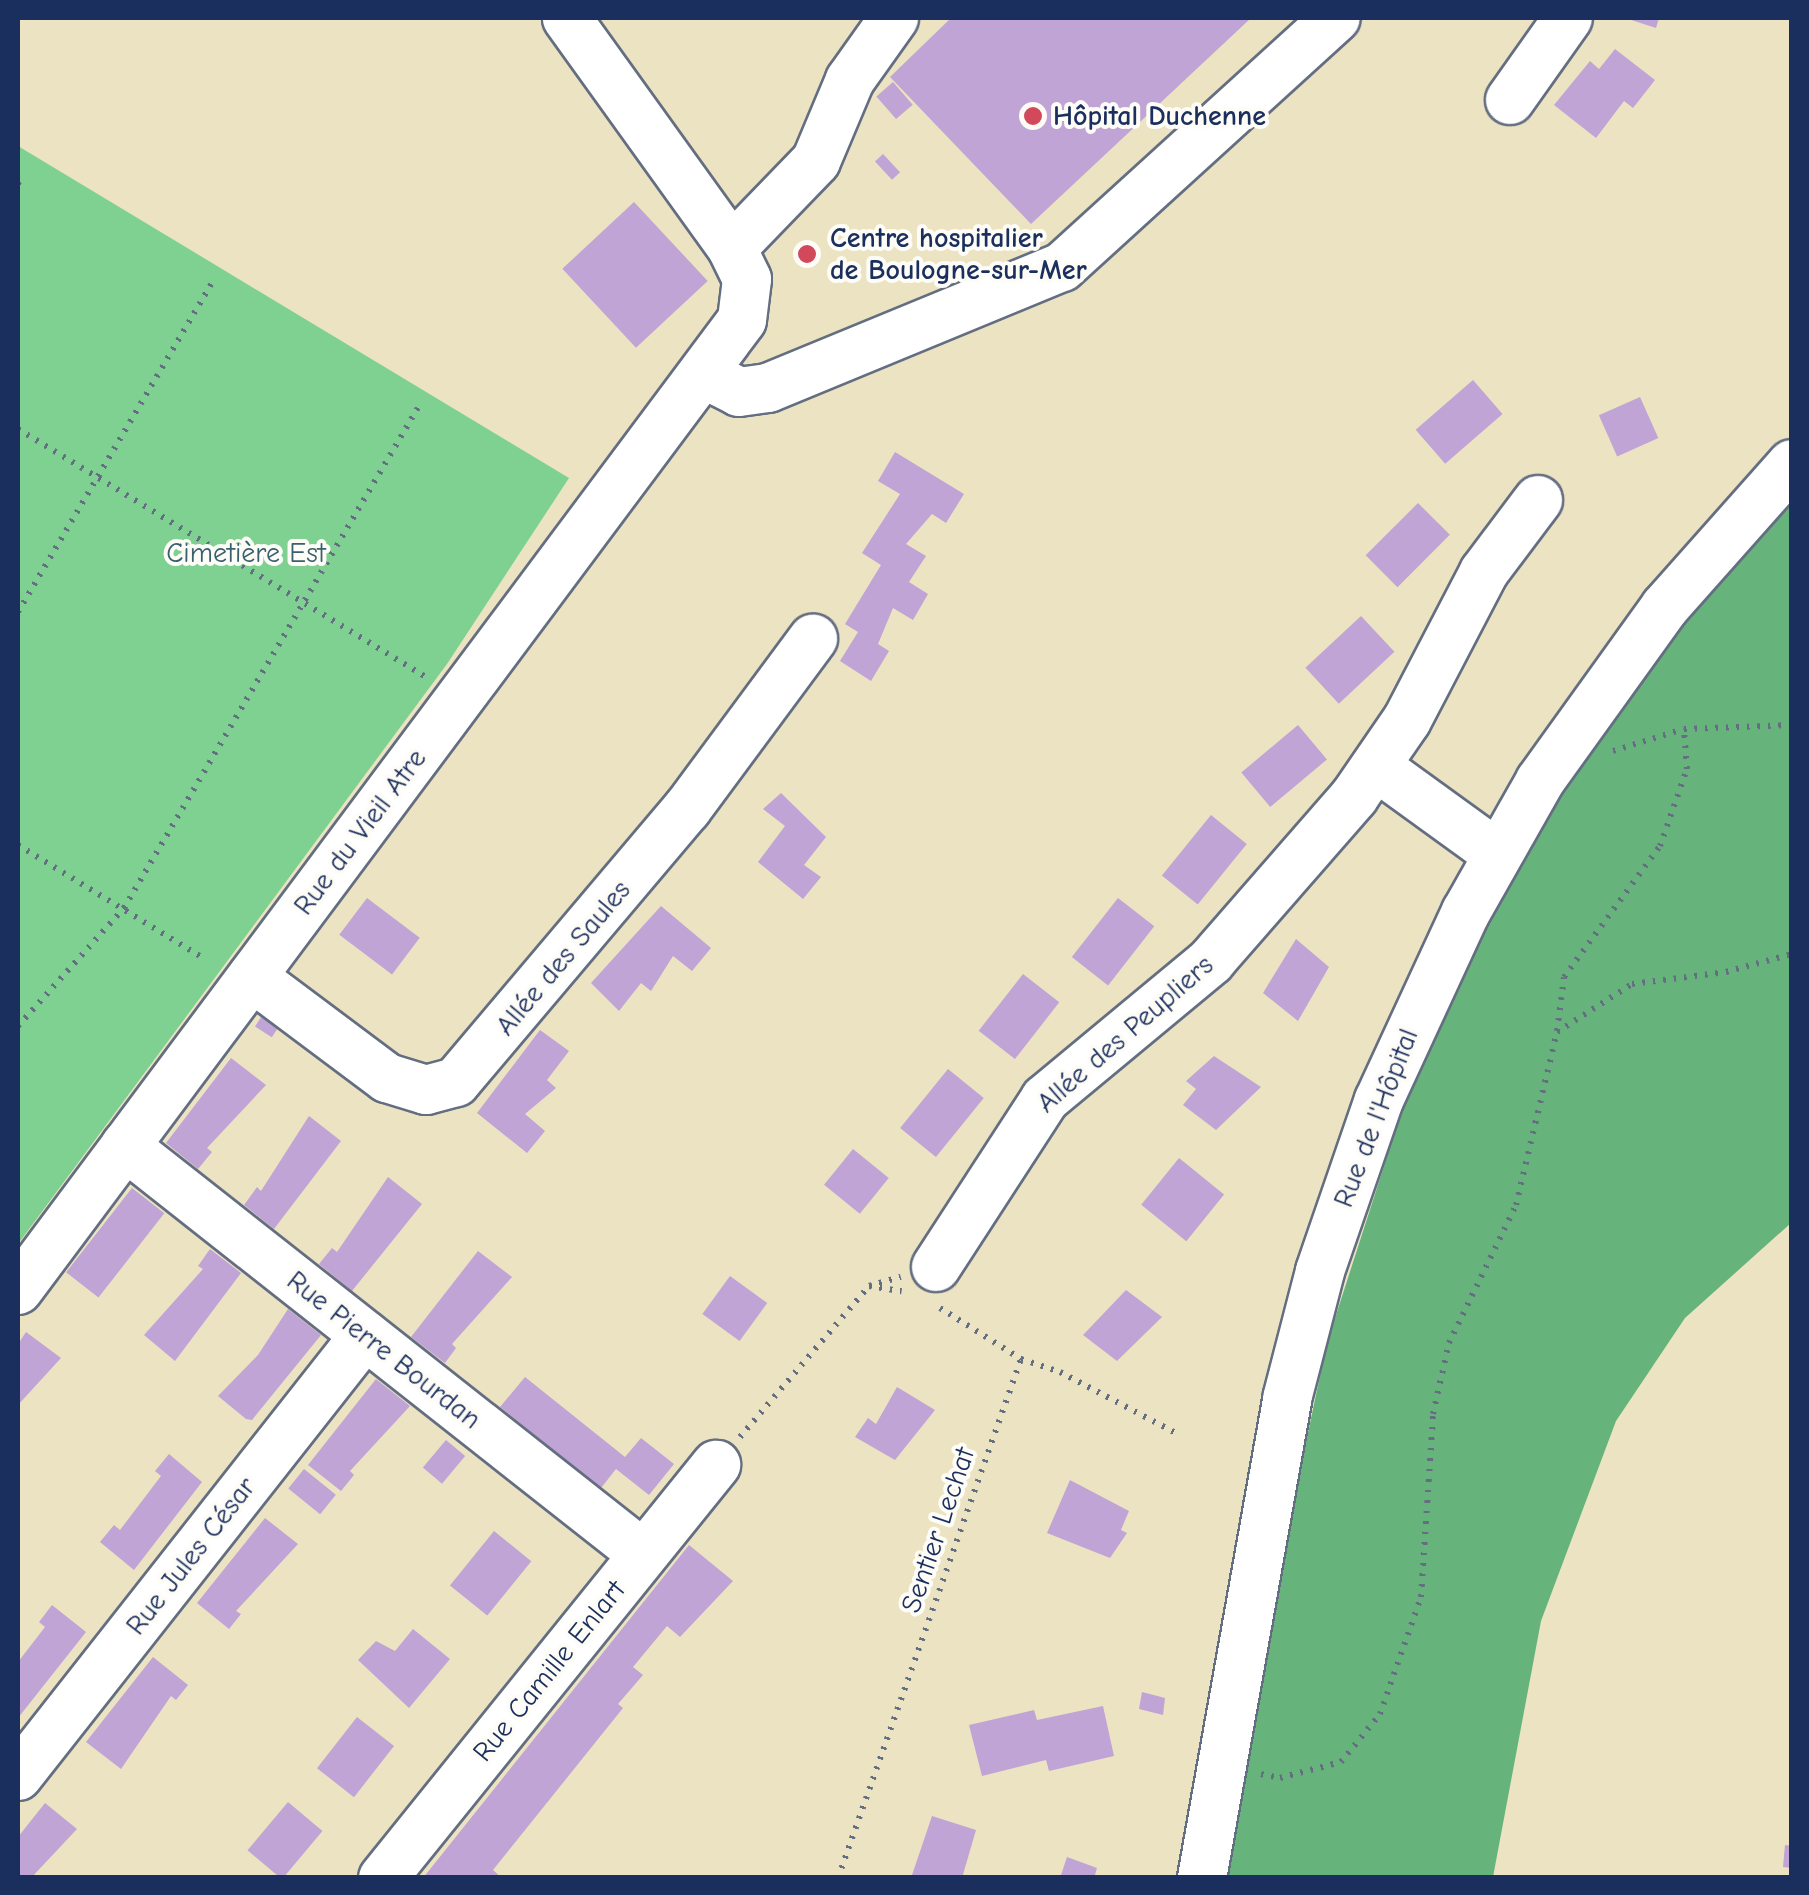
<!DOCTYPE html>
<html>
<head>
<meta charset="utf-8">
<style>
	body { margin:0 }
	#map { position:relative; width:1809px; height:1895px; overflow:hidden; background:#ece3c3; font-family:"Comic Neue",sans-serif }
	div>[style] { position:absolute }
	.green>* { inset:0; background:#7fd192 }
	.forest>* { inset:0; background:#67b37c }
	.building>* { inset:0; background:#bfa4d5; transform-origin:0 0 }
	.path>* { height:6px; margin-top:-3px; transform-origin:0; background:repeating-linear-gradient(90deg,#646e81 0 2.5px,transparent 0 10.5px) }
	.roads { filter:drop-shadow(2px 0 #646e81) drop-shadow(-2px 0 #646e81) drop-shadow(0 2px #646e81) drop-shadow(0 -2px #646e81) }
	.minor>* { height:48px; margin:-24px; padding:0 24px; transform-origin:24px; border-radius:24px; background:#fff }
	.dots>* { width:28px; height:28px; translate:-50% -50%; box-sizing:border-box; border:5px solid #fdfcf7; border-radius:50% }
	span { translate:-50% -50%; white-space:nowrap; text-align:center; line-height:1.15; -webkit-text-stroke:8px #fdfcf7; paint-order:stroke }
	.poi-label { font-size:28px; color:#1b2f5e; font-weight:700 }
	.left { translate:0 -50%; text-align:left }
	.park-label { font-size:28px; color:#39606e }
	.street-label { font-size:28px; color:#1b2f5e }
	.frame { position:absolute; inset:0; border:20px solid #1b2f5e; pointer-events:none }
</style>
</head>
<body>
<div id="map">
	<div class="green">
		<i style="clip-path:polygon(18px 146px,569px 478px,447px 664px,18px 1244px)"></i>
	</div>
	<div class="forest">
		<i style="clip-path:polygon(1791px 491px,1791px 1223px,1685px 1318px,1616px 1421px,1541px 1621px,1493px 1877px,1224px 1878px,1251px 1701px,1327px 1343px,1415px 1070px,1491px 913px,1596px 729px)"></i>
	</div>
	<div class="building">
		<i style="clip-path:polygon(951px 18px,1251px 18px,1031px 224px,890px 77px)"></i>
		<i style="clip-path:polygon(1625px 18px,1659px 18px,1656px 28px)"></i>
		<i style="clip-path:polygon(1615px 49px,1655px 80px,1633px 108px,1624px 101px,1596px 138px,1554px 105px,1590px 61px,1599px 69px)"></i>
		<i style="left:893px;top:82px;width:30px;height:22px;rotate:49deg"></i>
		<i style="left:883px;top:154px;width:25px;height:11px;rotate:47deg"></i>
		<i style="left:634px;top:202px;width:108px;height:98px;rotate:47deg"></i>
		<i style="left:1473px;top:380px;width:45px;height:76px;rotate:49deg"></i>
		<i style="left:1640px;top:397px;width:45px;height:45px;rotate:66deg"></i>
		<i style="clip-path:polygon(895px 452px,964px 494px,946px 523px,932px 514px,906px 544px,926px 556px,909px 582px,928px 594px,913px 620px,893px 608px,878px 644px,889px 651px,871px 681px,840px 661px,858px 632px,845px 624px,881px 565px,862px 553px,900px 494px,878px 481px)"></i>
		<i style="left:1418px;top:503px;width:45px;height:74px;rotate:45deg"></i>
		<i style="left:1361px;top:616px;width:49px;height:76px;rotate:47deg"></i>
		<i style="left:1298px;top:725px;width:45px;height:74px;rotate:50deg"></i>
		<i style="clip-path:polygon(781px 793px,826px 837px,804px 865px,821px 877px,803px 899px,758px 862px,785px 826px,763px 809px)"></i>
		<i style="left:1211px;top:815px;width:46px;height:78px;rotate:39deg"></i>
		<i style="left:367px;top:898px;width:66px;height:46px;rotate:37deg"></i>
		<i style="left:1118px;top:898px;width:46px;height:75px;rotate:38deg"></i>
		<i style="clip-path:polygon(661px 906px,711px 948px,692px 971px,673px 956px,651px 991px,641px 983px,619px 1011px,591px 983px)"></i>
		<i style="clip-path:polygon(1296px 939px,1329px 967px,1298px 1021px,1263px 993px)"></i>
		<i style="left:1023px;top:974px;width:46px;height:72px;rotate:38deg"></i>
		<i style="left:267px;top:1008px;width:20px;height:22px;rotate:33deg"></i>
		<i style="clip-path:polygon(540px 1030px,569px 1051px,547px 1080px,556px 1088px,525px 1114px,545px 1131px,527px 1153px,477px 1113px)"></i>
		<i style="clip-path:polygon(1214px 1056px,1261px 1087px,1216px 1130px,1183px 1105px,1196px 1089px,1186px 1081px)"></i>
		<i style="clip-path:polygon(231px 1058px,266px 1085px,207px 1148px,212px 1152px,198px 1169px,166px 1143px)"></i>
		<i style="left:948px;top:1069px;width:46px;height:76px;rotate:39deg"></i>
		<i style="clip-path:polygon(309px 1116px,341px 1141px,274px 1229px,244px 1205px,257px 1187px,261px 1191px)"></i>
		<i style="left:853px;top:1149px;width:46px;height:46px;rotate:39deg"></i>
		<i style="left:1179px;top:1158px;width:58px;height:60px;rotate:39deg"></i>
		<i style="clip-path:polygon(388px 1177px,422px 1204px,352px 1291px,319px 1264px,332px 1248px,337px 1252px)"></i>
		<i style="left:132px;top:1188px;width:41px;height:107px;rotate:38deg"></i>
		<i style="clip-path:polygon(210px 1249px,241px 1273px,175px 1361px,144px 1335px,203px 1269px,198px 1266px)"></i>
		<i style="clip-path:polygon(478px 1251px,512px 1277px,452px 1344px,456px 1348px,445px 1363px,411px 1337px)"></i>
		<i style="left:730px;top:1276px;width:46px;height:47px;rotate:36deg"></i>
		<i style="clip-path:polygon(1126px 1290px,1162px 1317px,1117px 1361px,1083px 1335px)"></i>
		<i style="clip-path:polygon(288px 1309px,321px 1335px,252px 1420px,246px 1419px,218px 1396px,258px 1355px)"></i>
		<i style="clip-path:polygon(26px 1332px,61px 1358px,18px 1405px,18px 1344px)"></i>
		<i style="clip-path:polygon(525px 1377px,625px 1457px,641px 1438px,674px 1464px,649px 1495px,616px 1469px,601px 1488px,500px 1407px)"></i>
		<i style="clip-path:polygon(376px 1379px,410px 1406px,350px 1471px,354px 1475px,341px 1491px,308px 1465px)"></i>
		<i style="clip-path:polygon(897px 1387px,935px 1410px,895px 1460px,855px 1437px,868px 1418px,876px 1424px)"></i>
		<i style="left:446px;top:1440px;width:25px;height:36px;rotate:40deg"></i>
		<i style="clip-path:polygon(169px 1454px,202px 1482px,134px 1570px,100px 1542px,114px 1525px,120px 1530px,161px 1476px,155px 1471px)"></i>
		<i style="left:304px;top:1469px;width:41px;height:25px;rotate:39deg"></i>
		<i style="clip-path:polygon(1070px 1480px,1129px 1511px,1121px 1530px,1127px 1533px,1110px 1558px,1047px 1533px)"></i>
		<i style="clip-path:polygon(265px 1518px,298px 1544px,236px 1611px,241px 1614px,229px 1629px,197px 1603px)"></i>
		<i style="left:494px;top:1531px;width:48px;height:70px;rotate:39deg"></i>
		<i style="clip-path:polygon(689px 1545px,733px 1581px,680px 1637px,667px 1626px,633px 1667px,643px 1675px,618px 1704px,623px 1708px,493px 1870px,502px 1878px,423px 1878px)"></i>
		<i style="clip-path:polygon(52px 1605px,86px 1632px,18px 1718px,18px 1662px,45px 1627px,39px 1622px)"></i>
		<i style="clip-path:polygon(413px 1629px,450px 1659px,409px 1708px,358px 1660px,376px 1641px,395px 1651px)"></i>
		<i style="clip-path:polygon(153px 1657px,188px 1685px,176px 1700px,171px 1696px,121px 1769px,86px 1742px)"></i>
		<i style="clip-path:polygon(1142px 1692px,1165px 1698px,1163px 1715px,1139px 1709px)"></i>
		<i style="clip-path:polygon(1103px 1706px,1114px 1756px,1049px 1771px,1046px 1760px,982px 1776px,969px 1725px,1034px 1710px,1037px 1720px)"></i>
		<i style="left:357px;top:1717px;width:47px;height:65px;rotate:38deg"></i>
		<i style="left:288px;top:1802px;width:45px;height:63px;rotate:40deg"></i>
		<i style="clip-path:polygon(45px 1803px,77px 1829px,31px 1878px,18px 1878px,18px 1837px)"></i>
		<i style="clip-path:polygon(932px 1816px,976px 1830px,962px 1878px,911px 1878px)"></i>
		<i style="clip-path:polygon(1785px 1845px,1792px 1846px,1792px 1868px,1783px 1867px)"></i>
		<i style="clip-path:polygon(1067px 1857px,1097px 1868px,1094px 1878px,1060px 1878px)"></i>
	</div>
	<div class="path">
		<i style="left:18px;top:184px;width:9px;rotate:-63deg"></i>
		<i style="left:18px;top:429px;width:476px;rotate:31.3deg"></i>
		<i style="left:18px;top:612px;width:381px;rotate:-59.5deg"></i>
		<i style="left:1613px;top:751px;width:74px;rotate:-17.2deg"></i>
		<i style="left:1684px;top:729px;width:108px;rotate:-2.1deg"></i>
		<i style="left:18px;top:845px;width:213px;rotate:31.4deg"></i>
		<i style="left:18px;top:1026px;width:159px;rotate:-48.1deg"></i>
		<i style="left:124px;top:908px;width:584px;rotate:-59.57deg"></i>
		<i style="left:1557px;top:1031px;width:54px;rotate:-82.6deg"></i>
		<i style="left:1564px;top:977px;width:162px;rotate:-53.8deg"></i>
		<i style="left:1660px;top:846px;width:82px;rotate:-70.7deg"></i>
		<i style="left:1687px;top:769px;width:40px;rotate:-94.3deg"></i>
		<i style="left:869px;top:1286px;width:33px;rotate:9deg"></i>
		<i style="left:940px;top:1308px;width:96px;rotate:32.2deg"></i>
		<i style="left:1021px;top:1359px;width:41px;rotate:18.4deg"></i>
		<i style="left:1060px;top:1372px;width:129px;rotate:27.8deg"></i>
		<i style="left:740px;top:1437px;width:199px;rotate:-49.5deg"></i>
		<i style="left:869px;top:1286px;width:33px;rotate:-16deg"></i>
		<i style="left:1261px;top:1774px;width:19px;rotate:12deg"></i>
		<i style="left:1280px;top:1778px;width:63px;rotate:-14.7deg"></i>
		<i style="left:1341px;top:1762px;width:62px;rotate:-50.9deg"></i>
		<i style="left:1380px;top:1714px;width:124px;rotate:-70.7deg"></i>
		<i style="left:1421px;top:1597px;width:183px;rotate:-86.2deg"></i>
		<i style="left:1433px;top:1414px;width:73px;rotate:-77.3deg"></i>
		<i style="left:1449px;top:1343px;width:153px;rotate:-64.1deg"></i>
		<i style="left:1516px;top:1205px;width:178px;rotate:-76.7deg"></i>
		<i style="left:1557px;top:1032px;width:89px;rotate:-32.6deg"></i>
		<i style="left:1632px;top:984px;width:95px;rotate:-7.3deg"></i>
		<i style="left:1726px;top:972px;width:68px;rotate:-15.3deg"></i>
		<i style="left:838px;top:1878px;width:550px;rotate:-70.58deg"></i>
	</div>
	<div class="roads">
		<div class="minor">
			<i style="left:1510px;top:100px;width:100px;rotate:-54.7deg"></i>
			<i style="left:732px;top:248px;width:121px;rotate:-46deg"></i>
			<i style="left:816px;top:161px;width:88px;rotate:-67.2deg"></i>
			<i style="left:850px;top:80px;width:76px;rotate:-54.6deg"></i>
			<i style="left:704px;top:374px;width:39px;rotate:27deg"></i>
			<i style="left:739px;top:392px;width:29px;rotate:-8deg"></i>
			<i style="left:768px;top:388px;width:318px;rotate:-22.4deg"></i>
			<i style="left:1062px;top:267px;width:370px;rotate:-42.3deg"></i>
			<i style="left:1377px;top:767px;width:148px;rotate:35.9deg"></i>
			<i style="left:252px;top:977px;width:169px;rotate:36.8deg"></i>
			<i style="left:387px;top:1078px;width:41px;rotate:17.1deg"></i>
			<i style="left:426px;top:1090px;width:31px;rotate:-15deg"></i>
			<i style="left:456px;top:1082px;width:358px;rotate:-49.8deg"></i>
			<i style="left:687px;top:809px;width:212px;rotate:-53.5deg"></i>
			<i style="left:125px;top:1146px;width:659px;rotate:38.23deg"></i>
			<i style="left:936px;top:1267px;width:200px;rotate:-57deg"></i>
			<i style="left:1045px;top:1099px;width:216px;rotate:-39.7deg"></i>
			<i style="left:1211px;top:961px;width:218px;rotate:-48.9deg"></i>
			<i style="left:1354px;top:797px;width:93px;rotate:-55.5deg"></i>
			<i style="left:1407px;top:720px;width:167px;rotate:-62.5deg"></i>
			<i style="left:1484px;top:572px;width:90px;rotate:-53.1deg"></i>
			<i style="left:18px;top:1290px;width:1210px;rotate:-53.26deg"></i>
			<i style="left:742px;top:320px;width:41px;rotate:-83deg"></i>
			<i style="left:747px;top:279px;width:34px;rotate:-116deg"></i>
			<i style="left:732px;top:248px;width:283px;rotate:-125.7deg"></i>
			<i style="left:18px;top:1776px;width:561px;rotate:-51.8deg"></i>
			<i style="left:383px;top:1878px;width:531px;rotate:-51.12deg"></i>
			<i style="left:1202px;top:1878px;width:486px;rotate:-79.9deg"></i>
			<i style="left:1287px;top:1399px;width:132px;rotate:-75.5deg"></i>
			<i style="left:1320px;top:1271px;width:181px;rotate:-71deg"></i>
			<i style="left:1379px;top:1100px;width:207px;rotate:-65.2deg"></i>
			<i style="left:1466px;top:912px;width:150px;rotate:-60.5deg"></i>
			<i style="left:1540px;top:781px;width:214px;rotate:-54.3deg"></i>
			<i style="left:1665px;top:607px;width:191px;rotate:-48.4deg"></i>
		</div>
	</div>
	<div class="dots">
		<i style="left:1033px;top:116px;background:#d1495b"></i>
		<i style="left:807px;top:254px;background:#d1495b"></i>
	</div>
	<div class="poi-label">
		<span class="left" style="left:1053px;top:116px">Hôpital Duchenne</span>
		<span class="left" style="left:830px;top:254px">Centre hospitalier<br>de Boulogne-sur-Mer</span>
	</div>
	<div class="park-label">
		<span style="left:246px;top:553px">Cimetière Est</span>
	</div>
	<div class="street-label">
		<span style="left:360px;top:832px;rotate:-53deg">Rue du Vieil Atre</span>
		<span style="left:563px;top:958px;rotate:-50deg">Allée des Saules</span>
		<span style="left:1125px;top:1034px;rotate:-41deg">Allée des Peupliers</span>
		<span style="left:1376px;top:1118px;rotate:-69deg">Rue de l'Hôpital</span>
		<span style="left:384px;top:1350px;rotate:38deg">Rue Pierre Bourdan</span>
		<span style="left:938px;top:1530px;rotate:-71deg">Sentier Lechat</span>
		<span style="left:191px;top:1556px;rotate:-52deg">Rue Jules César</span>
		<span style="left:549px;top:1671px;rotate:-51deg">Rue Camille Enlart</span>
	</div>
	<div class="frame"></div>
</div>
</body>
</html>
